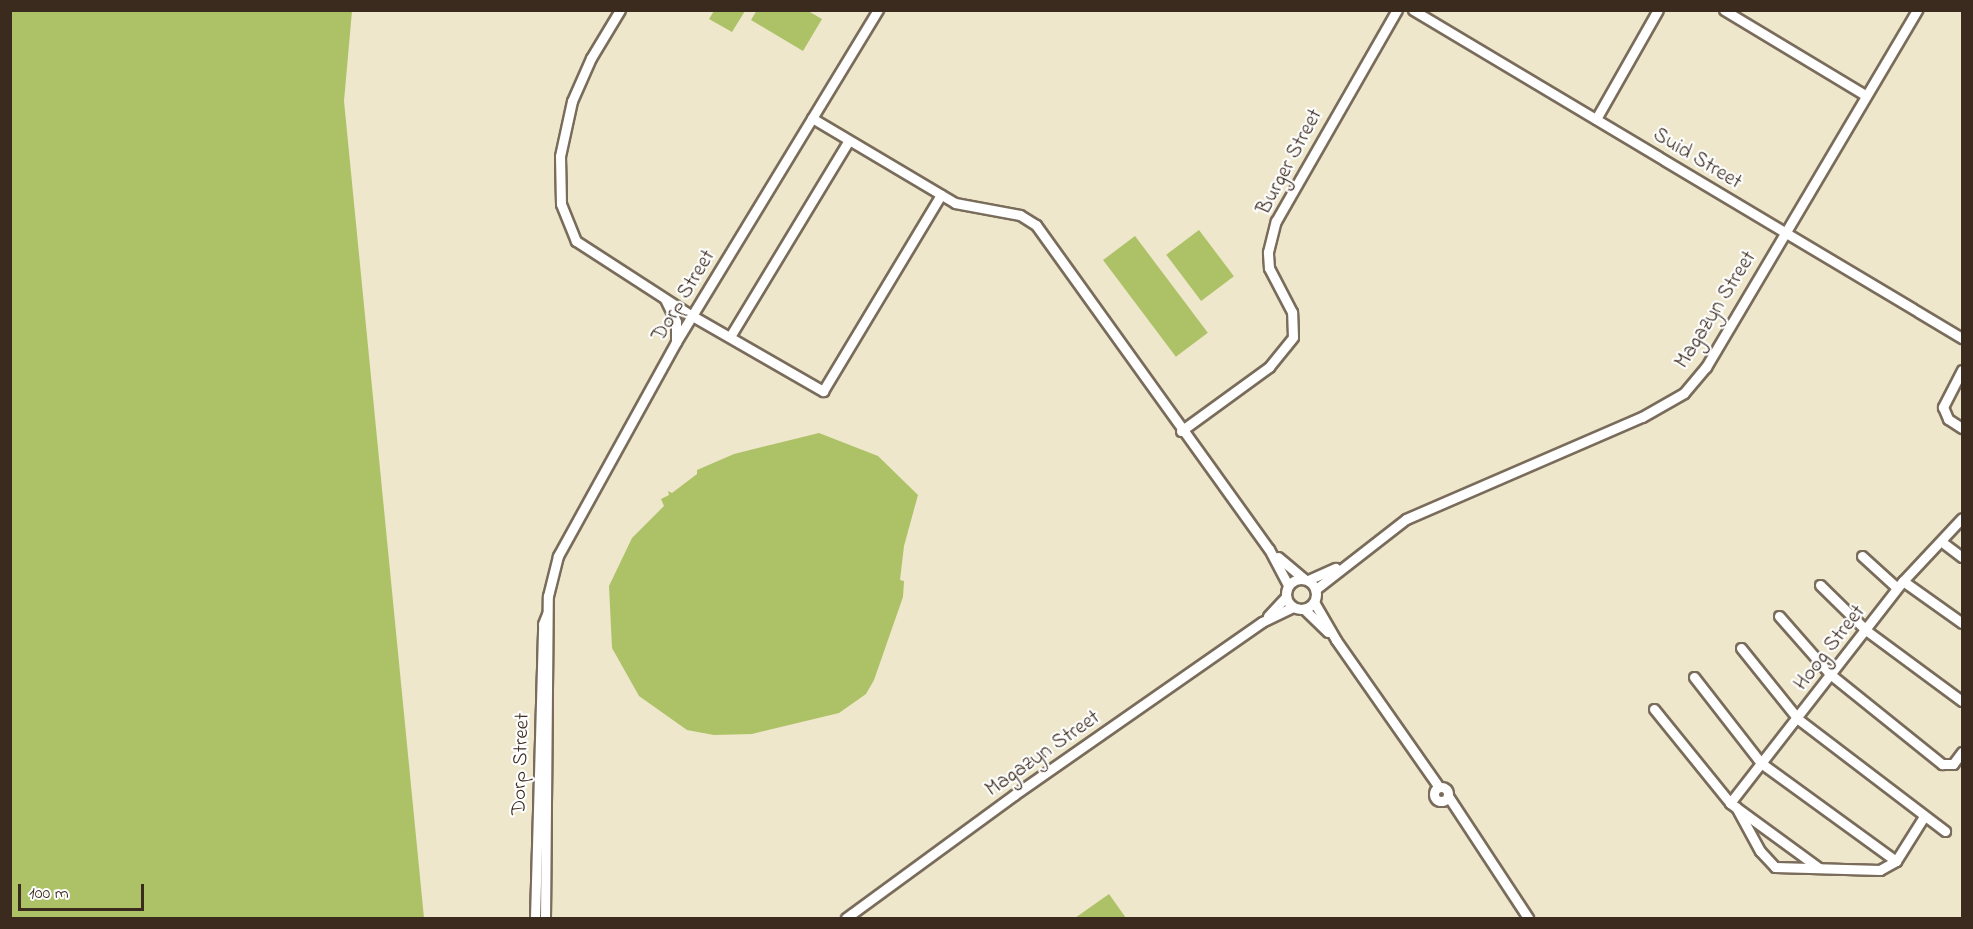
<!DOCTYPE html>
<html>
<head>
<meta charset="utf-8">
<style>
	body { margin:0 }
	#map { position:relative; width:1973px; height:929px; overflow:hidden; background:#eee7cc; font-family:"Indie Flower",sans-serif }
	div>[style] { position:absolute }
	.green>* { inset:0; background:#adc266; transform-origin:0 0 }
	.roads { filter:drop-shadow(2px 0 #7a6c5b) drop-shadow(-2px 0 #7a6c5b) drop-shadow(0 2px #7a6c5b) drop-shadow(0 -2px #7a6c5b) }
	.minor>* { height:9px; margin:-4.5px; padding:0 4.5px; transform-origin:4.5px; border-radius:4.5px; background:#fff }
	.minor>.ring { margin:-4.5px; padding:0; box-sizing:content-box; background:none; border:9px solid #fff; border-radius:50% }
	span { translate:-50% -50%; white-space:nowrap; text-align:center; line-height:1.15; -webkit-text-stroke:4.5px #fff; paint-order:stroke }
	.street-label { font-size:21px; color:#3b2a1e }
	.frame { position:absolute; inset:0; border:12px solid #3b2a1e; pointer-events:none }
	.scale { position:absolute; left:18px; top:884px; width:126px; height:27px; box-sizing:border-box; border:3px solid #3b2a1e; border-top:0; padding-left:8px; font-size:18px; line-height:21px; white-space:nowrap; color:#3b2a1e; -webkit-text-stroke:4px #fff; paint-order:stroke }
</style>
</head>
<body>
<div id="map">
	<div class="green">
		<i style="clip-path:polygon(757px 10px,808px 11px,822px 19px,803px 51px,751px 20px)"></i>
		<i style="clip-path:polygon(10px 11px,352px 11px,344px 101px,424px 918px,11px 918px)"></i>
		<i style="clip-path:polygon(714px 11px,714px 10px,745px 11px,732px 32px,709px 19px)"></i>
		<i style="left:1199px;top:230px;width:58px;height:41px;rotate:53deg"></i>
		<i style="left:1135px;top:236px;width:121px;height:40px;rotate:53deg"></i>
		<i style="clip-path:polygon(819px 433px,878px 456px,918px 495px,904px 546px,900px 580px,904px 581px,903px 597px,874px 680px,866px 694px,839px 713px,752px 734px,714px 735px,687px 730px,639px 696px,612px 648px,609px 586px,632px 538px,664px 506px,661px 499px,669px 495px,668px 491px,672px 493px,697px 474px,697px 470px,734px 454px)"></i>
		<i style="clip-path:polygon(1109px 894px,1126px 918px,1075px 918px)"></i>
	</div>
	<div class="roads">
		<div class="minor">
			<i style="left:620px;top:10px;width:56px;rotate:121.1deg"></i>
			<i style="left:591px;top:58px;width:47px;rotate:113.8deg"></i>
			<i style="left:572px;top:101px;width:56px;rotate:102.3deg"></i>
			<i style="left:560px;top:156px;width:48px;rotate:88.8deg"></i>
			<i style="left:561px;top:204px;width:40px;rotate:68deg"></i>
			<i style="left:576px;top:241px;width:135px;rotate:32.9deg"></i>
			<i style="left:689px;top:314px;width:155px;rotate:29.9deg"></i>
			<i style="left:823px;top:391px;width:229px;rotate:-59deg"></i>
			<i style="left:1413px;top:10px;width:640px;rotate:30.86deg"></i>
			<i style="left:1724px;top:10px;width:165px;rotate:31.1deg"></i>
			<i style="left:812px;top:118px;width:166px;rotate:30.7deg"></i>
			<i style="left:955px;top:203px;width:66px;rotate:10.5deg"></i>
			<i style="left:1020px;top:215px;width:19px;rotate:32deg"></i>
			<i style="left:1036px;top:225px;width:399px;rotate:54.3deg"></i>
			<i style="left:1269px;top:549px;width:41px;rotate:62.2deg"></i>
			<i style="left:1596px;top:119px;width:125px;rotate:-60.4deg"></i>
			<i style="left:665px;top:299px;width:25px;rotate:64deg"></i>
			<i style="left:676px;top:322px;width:20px;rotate:90deg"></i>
			<i style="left:731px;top:335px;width:226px;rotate:-58.8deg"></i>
			<i style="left:1962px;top:370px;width:42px;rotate:117.2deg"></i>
			<i style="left:1943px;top:407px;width:13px;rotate:67deg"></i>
			<i style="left:1948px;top:419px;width:17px;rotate:33deg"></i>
			<i style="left:1181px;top:431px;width:109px;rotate:-36deg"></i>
			<i style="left:1269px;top:367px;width:38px;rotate:-51deg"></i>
			<i style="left:1293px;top:337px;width:25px;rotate:-92deg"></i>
			<i style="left:1292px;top:312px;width:50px;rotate:-117.6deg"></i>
			<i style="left:1269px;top:268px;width:16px;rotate:-94deg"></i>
			<i style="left:1268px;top:252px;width:32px;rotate:-76deg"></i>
			<i style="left:1276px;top:221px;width:243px;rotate:-60.2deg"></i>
			<i style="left:1942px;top:542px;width:25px;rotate:37deg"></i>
			<i style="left:1862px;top:556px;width:47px;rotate:42.4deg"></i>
			<i style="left:1278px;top:557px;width:33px;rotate:40deg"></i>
			<i class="ring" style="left:1286px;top:579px;width:21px;height:21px"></i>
			<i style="left:1308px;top:580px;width:30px;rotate:-24deg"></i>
			<i style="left:1903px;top:581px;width:72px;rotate:35.4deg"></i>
			<i style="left:1820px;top:585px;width:66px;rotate:44.4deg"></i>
			<i style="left:1867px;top:631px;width:118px;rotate:36.4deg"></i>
			<i style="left:1316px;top:589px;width:114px;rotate:-37.9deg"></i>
			<i style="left:1406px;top:519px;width:257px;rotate:-23.4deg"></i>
			<i style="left:1642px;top:417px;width:48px;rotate:-29.7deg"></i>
			<i style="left:1684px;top:393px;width:34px;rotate:-50deg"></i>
			<i style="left:1706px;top:367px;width:415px;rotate:-59.4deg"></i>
			<i style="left:1314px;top:602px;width:44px;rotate:59.9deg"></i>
			<i style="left:1336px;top:640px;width:179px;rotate:55deg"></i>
			<i style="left:1304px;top:609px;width:33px;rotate:44deg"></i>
			<i style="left:1268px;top:616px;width:26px;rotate:-47deg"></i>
			<i style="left:1779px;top:616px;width:77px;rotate:48.7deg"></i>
			<i style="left:1830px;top:674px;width:144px;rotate:38.8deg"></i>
			<i style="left:1942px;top:764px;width:11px"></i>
			<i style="left:1953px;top:764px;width:15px;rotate:-53deg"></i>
			<i style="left:1741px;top:648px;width:91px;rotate:51.2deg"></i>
			<i style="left:1798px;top:719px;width:185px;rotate:37.3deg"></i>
			<i style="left:1694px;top:677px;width:109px;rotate:52.1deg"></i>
			<i style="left:1761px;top:763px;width:167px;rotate:36deg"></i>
			<i style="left:1896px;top:861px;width:18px;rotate:151deg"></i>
			<i style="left:1880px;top:870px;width:105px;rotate:-178.4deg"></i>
			<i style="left:1775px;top:867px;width:22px;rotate:-133deg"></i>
			<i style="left:1760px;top:851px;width:50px;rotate:-118.6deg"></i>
			<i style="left:1654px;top:709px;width:121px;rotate:51deg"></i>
			<i style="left:1730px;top:803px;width:110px;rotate:36.1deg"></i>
			<i class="ring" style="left:1434px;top:787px;width:5px;height:5px"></i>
			<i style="left:1448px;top:796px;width:146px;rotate:56.7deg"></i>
			<i style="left:1730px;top:803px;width:281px;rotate:-52.1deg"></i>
			<i style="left:1903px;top:581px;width:86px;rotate:-46.9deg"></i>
			<i style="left:1896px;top:861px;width:51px;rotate:-57.9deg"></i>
			<i style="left:535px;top:918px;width:294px;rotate:-88.4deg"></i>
			<i style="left:543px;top:624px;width:11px;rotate:-68deg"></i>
			<i style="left:545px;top:918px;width:322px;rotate:-89.5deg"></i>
			<i style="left:548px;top:596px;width:41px;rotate:-76deg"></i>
			<i style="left:558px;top:556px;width:244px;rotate:-61.1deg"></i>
			<i style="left:676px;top:342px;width:389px;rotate:-58.7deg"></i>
			<i style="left:846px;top:918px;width:208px;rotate:-36.2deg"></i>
			<i style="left:1014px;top:795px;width:302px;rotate:-34.9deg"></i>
			<i style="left:1262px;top:622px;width:34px;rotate:-26deg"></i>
		</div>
	</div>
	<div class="street-label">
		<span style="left:1697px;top:159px;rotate:31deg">Suid Street</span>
		<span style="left:1290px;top:162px;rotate:-62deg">Burger Street</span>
		<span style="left:684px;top:296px;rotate:-59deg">Dorp Street</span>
		<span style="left:1716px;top:310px;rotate:-58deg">Magazyn Street</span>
		<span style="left:1830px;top:648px;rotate:-52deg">Hoog Street</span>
		<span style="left:1043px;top:754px;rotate:-35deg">Magazyn Street</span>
		<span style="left:521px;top:764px;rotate:-88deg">Dorp Street</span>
	</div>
	<div class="frame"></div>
	<div class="scale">100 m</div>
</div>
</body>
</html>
